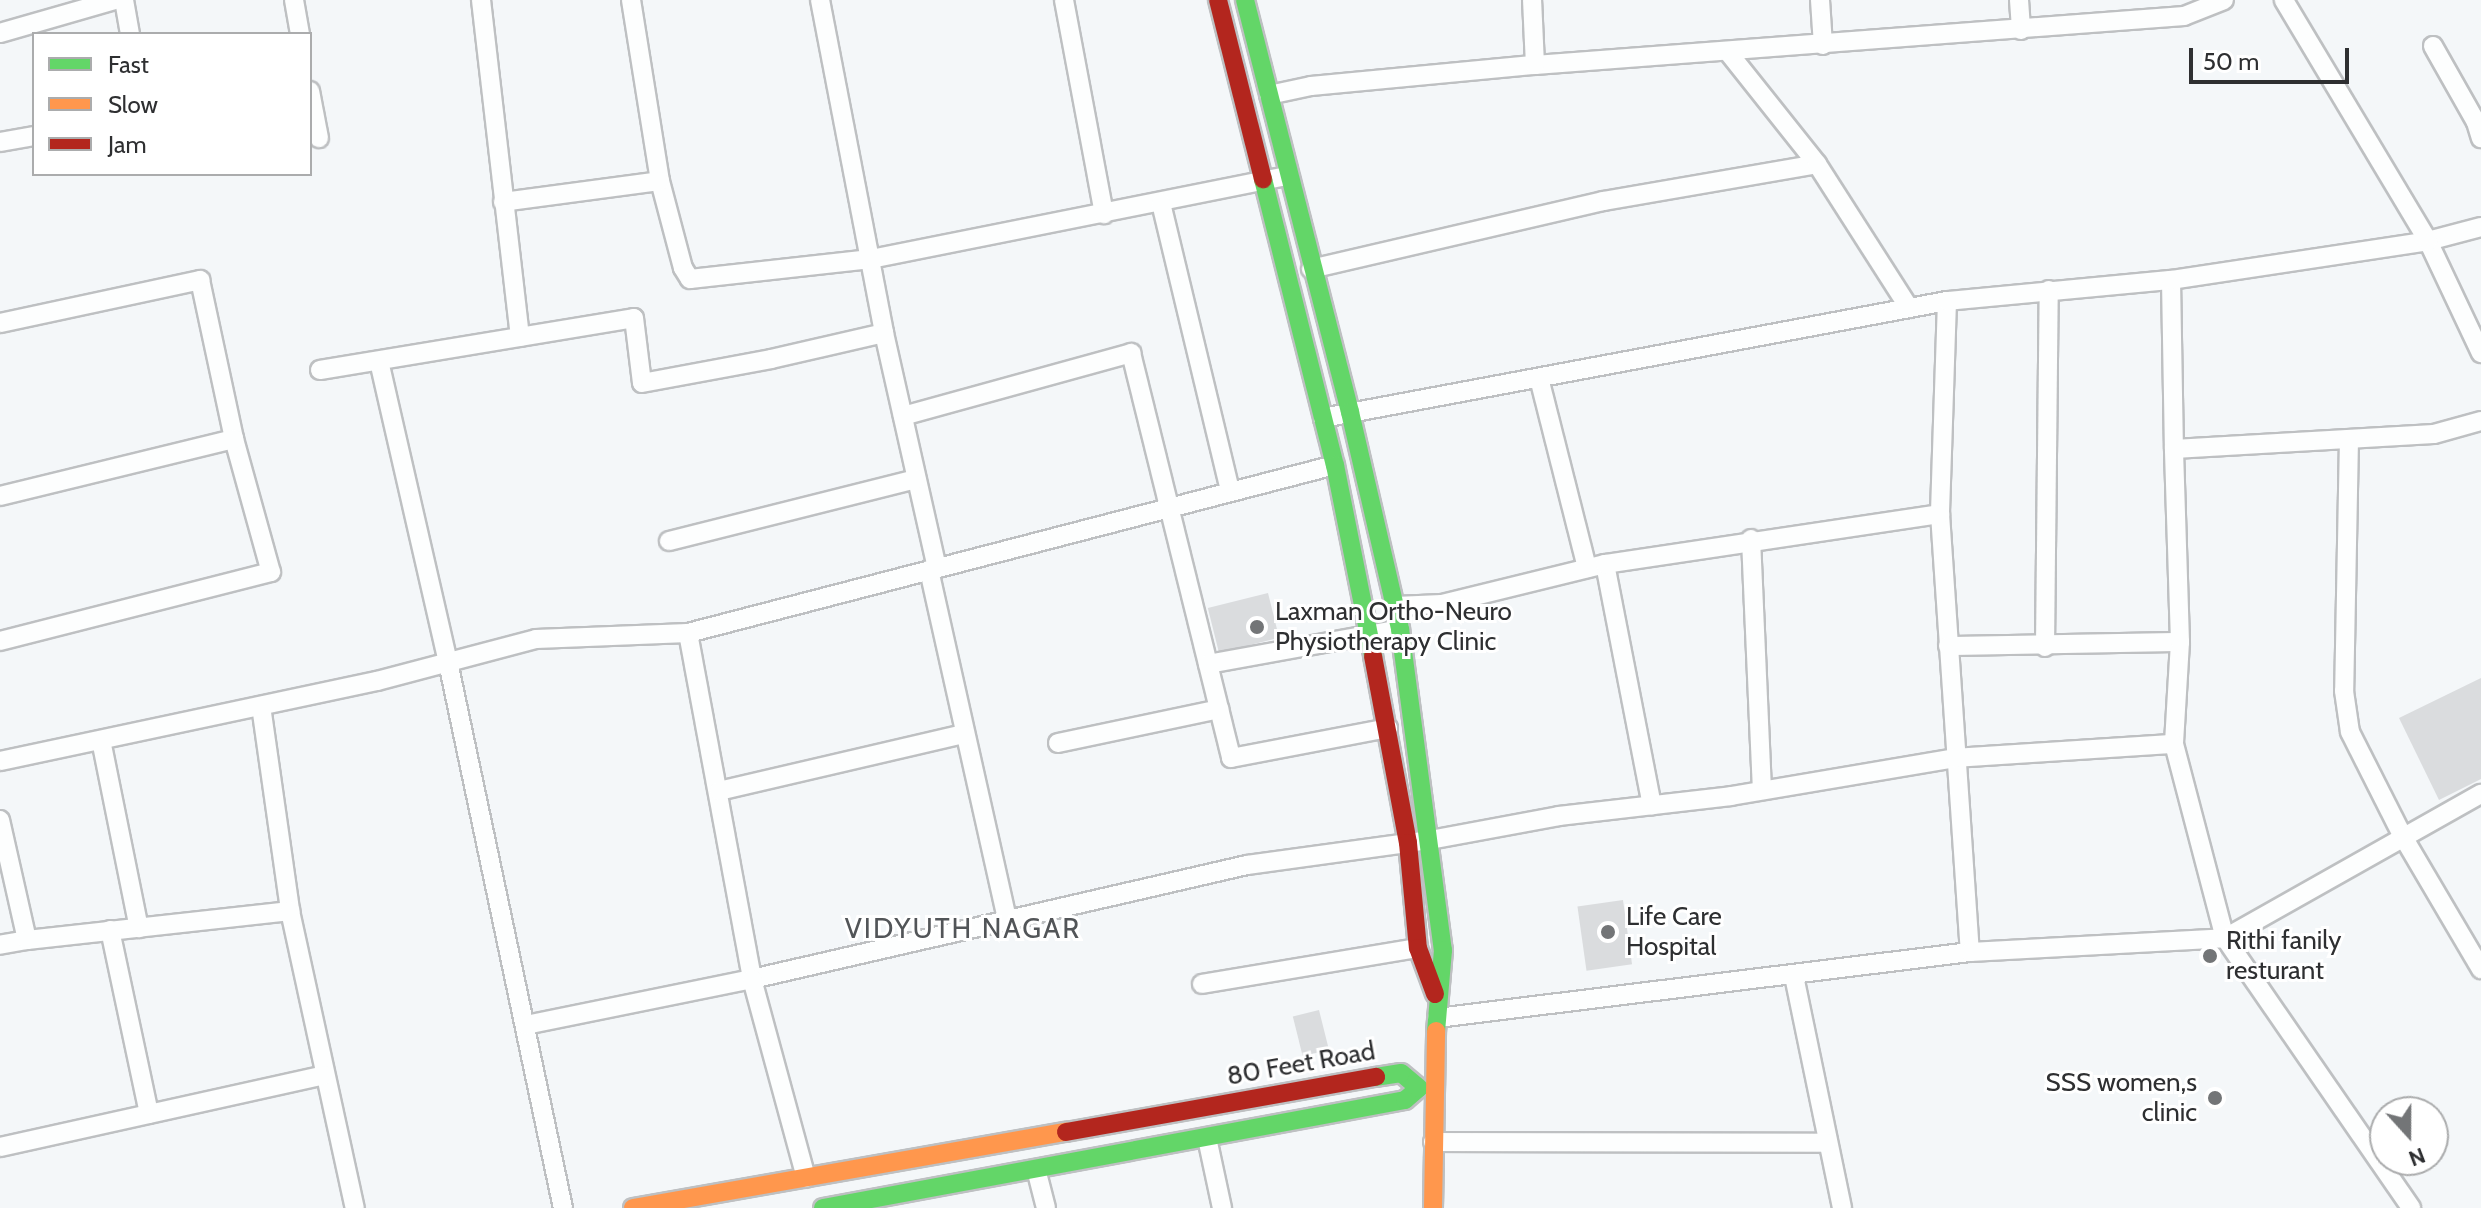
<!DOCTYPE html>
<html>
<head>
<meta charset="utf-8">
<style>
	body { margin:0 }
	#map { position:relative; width:2481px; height:1208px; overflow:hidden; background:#f4f7f9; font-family:Cabin,sans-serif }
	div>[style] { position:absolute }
	.building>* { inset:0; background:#dadcde; transform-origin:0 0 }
	.roads { filter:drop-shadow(2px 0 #bec0c2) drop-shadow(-2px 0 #bec0c2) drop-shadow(0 2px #bec0c2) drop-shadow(0 -2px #bec0c2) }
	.street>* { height:18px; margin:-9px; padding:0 9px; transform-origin:9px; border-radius:9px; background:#fdfefe }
	.fast>* { height:18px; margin:-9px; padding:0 9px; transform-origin:9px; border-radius:9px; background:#63d668 }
	.slow>* { height:18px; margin:-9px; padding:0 9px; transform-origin:9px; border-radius:9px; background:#ff974d }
	.jam>* { height:18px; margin:-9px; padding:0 9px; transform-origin:9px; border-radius:9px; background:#b3261e }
	.dots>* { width:22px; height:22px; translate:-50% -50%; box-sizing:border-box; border:4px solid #fff; border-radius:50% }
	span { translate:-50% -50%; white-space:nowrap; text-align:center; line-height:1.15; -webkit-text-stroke:6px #fff; paint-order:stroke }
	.poi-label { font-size:26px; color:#2e2f31 }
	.left { translate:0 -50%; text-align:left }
	.right { translate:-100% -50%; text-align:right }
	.street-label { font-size:26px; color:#2e2f31 }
	.neighbourhood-label { font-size:28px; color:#525558; letter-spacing:2px }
	.legend { position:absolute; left:32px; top:32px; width:280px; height:144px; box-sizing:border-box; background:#fff; border:2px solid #abacad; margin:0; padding:10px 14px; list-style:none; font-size:24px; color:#2e2f31 }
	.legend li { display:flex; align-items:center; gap:16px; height:40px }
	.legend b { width:40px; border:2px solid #abacad }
	.north { position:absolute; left:2369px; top:1096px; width:80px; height:80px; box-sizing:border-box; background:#fff; border:2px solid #abacad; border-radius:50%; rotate:159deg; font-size:22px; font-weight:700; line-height:32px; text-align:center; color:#2e2f31 }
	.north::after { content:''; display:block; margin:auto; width:28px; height:36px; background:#737577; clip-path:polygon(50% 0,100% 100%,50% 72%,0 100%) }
	.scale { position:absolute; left:2189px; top:48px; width:160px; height:36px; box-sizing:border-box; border:4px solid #2e2f31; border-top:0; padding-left:10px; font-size:24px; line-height:28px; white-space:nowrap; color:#2e2f31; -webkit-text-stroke:6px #fff; paint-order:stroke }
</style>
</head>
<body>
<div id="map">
	<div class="building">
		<i style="left:1268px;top:593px;width:46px;height:62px;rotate:76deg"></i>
		<i style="clip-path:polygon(2481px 678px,2481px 779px,2439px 800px,2399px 718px)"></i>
		<i style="left:1623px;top:900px;width:65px;height:46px;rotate:82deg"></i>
		<i style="left:1319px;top:1010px;width:41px;height:27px;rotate:76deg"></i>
	</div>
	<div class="roads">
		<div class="street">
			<i style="left:124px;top:0;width:35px;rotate:80deg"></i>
			<i style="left:294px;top:0;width:35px;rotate:80deg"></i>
			<i style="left:481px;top:0;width:339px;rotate:83.4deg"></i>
			<i style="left:631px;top:0;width:183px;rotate:80.9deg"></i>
			<i style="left:660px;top:181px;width:90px;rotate:75.2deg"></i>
			<i style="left:683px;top:268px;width:13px;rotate:58deg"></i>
			<i style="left:690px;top:279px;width:182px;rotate:-6.3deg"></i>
			<i style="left:871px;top:259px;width:425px;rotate:-11.3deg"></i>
			<i style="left:820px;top:0;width:339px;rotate:79.1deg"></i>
			<i style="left:1064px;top:0;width:218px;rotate:79.4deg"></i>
			<i style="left:1820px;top:0;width:45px;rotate:86.2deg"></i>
			<i style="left:2019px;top:0;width:30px;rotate:86deg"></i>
			<i style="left:0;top:33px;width:120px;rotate:-16deg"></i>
			<i style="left:2433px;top:46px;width:87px;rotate:60.5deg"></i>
			<i style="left:2476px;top:122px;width:17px;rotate:73deg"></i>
			<i style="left:1728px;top:52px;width:143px;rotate:51.5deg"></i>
			<i style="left:1535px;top:65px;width:651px;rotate:-4.32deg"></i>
			<i style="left:2184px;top:16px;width:43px;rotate:-21.8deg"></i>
			<i style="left:310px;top:91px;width:48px;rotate:79.2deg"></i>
			<i style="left:1269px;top:95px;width:43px;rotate:-12.1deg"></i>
			<i style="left:1311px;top:86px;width:225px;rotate:-5.4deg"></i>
			<i style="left:1535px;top:65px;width:65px;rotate:-92.6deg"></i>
			<i style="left:0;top:142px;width:35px;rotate:-10deg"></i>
			<i style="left:503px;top:202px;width:158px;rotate:-7.6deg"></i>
			<i style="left:1161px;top:203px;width:296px;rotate:76.5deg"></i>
			<i style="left:2481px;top:227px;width:55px;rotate:165.2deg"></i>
			<i style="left:2428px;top:241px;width:124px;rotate:64.7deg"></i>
			<i style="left:1311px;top:269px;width:300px;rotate:-13.1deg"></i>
			<i style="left:1603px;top:201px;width:217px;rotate:-9.8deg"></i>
			<i style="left:1817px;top:164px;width:171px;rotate:57.4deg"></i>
			<i style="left:2171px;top:280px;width:169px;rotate:89deg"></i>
			<i style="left:1947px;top:301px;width:213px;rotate:91.9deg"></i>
			<i style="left:1940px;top:514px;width:439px;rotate:86.1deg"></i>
			<i style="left:0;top:323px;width:205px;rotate:-12.1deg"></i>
			<i style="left:200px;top:280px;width:163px;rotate:77.9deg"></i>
			<i style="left:234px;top:439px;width:138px;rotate:74.5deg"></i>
			<i style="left:271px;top:572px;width:280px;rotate:165.7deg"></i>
			<i style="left:379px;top:361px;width:309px;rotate:77.1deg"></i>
			<i style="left:448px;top:662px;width:558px;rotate:78.11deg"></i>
			<i style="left:320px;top:370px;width:318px;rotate:-9.4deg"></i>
			<i style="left:634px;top:318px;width:65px;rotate:83deg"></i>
			<i style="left:642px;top:383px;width:131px;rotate:-10.5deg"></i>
			<i style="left:771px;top:359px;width:116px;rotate:-13deg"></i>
			<i style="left:884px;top:333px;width:241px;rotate:77.3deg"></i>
			<i style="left:1539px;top:378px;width:196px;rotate:75.8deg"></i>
			<i style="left:903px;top:416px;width:237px;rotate:-15.4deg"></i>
			<i style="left:1131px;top:353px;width:417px;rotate:76.1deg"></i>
			<i style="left:1231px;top:758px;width:160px;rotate:-10.8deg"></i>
			<i style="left:1323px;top:418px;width:635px;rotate:-10.62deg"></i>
			<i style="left:1947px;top:301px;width:225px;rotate:-5.4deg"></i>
			<i style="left:2171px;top:280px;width:260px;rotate:-8.6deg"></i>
			<i style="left:2428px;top:241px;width:281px;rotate:-120.9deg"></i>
			<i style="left:2349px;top:439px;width:252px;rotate:91.1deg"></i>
			<i style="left:2344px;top:691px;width:41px;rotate:81.7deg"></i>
			<i style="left:2350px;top:732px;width:115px;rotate:63.2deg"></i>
			<i style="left:2402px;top:835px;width:156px;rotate:59.5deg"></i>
			<i style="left:0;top:496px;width:241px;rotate:-13.7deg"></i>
			<i style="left:1751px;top:539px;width:251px;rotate:87.5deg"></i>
			<i style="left:669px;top:541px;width:255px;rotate:-14.1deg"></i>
			<i style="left:1605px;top:564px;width:246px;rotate:79deg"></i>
			<i style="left:929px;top:570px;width:358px;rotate:77.4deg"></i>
			<i style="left:1395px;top:606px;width:47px;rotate:-2.4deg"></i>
			<i style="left:1442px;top:604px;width:168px;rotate:-13.8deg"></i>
			<i style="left:1605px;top:564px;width:339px;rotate:-8.5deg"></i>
			<i style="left:688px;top:633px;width:668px;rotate:-14.56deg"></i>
			<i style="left:2180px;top:642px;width:102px;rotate:93.4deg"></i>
			<i style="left:2174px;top:744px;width:201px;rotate:75.3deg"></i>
			<i style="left:2225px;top:938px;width:294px;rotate:-29.4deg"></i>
			<i style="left:1948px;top:646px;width:232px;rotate:-1deg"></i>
			<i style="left:2180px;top:642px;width:193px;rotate:-91.8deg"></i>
			<i style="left:2174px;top:449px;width:260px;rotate:-3.3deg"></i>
			<i style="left:2434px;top:434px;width:49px;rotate:-15.5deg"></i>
			<i style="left:2045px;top:647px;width:357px;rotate:-89.4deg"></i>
			<i style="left:1208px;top:664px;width:195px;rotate:-10.3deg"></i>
			<i style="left:261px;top:706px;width:207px;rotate:81.9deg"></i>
			<i style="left:101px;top:740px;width:192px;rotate:78.6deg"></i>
			<i style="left:1058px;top:743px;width:165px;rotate:-11.9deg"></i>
			<i style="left:0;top:761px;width:385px;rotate:-12deg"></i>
			<i style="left:377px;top:681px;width:164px;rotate:-14.8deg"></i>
			<i style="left:536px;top:639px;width:152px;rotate:-2.3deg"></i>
			<i style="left:688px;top:633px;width:352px;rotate:79.5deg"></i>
			<i style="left:752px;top:979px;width:508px;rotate:-12.97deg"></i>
			<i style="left:1247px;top:865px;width:185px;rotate:-7.8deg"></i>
			<i style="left:1430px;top:840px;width:131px;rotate:-10.5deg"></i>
			<i style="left:1559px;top:816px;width:173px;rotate:-6.6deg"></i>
			<i style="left:1731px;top:796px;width:227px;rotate:-9.6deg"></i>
			<i style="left:1955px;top:758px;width:219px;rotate:-3.7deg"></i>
			<i style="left:719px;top:791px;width:252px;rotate:-13.1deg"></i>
			<i style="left:0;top:820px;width:123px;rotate:77.3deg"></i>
			<i style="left:27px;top:940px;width:27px;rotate:170deg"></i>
			<i style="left:110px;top:930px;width:188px;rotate:78deg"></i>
			<i style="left:27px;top:940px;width:265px;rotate:-6.3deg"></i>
			<i style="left:290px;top:911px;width:304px;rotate:77.7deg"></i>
			<i style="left:1794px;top:976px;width:237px;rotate:78.3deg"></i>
			<i style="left:1202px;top:984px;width:219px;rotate:-9.5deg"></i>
			<i style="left:1437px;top:1018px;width:537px;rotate:-7.06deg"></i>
			<i style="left:1970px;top:952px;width:255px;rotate:-3.1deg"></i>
			<i style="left:2225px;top:938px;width:328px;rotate:55.4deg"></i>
			<i style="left:526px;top:1025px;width:231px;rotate:-11.5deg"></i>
			<i style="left:752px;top:979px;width:206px;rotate:74.8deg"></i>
			<i style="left:1207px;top:1138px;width:72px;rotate:77.9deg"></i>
			<i style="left:1433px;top:1142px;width:393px;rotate:0.1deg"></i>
			<i style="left:0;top:1147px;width:332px;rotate:-12.5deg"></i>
			<i style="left:1036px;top:1169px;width:40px;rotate:75.6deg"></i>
		</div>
		<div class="fast">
			<i style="left:1245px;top:0;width:425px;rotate:75.7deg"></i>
			<i style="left:1350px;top:412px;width:223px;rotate:77deg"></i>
			<i style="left:1400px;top:629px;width:324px;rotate:82.4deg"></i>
			<i style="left:1443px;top:950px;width:81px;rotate:94.9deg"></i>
			<i style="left:1263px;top:179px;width:295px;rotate:75.9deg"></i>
			<i style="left:1335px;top:465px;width:195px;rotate:78.7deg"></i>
			<i style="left:823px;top:1208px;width:592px;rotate:-10.51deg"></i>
			<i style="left:1405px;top:1100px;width:18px;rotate:-41deg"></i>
			<i style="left:1419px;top:1088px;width:23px;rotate:-140deg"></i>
			<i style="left:1401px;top:1073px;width:25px;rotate:171deg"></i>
		</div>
		<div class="slow">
			<i style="left:633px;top:1208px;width:440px;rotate:-10deg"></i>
			<i style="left:1433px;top:1208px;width:177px;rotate:-89deg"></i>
		</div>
		<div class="jam">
			<i style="left:1218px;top:0;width:185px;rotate:75.9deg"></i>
			<i style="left:1373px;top:656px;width:190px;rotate:79.4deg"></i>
			<i style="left:1408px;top:843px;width:105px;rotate:84.6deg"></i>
			<i style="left:1418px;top:948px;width:49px;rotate:69.7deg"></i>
			<i style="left:1066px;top:1132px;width:315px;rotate:-10.1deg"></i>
		</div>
	</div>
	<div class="dots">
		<i style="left:1257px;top:627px;background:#737577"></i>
		<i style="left:1608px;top:932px;background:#737577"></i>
		<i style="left:2210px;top:956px;background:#737577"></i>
		<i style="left:2215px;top:1098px;background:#737577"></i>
	</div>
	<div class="poi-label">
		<span class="left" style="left:1275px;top:627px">Laxman Ortho-Neuro<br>Physiotherapy Clinic</span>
		<span class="left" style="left:1626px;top:932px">Life Care<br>Hospital</span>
		<span class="left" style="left:2226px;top:956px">Rithi fanily<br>resturant</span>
		<span class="right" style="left:2197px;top:1098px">SSS women,s<br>clinic</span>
	</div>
	<div class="street-label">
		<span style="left:1301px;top:1064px;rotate:-10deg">80 Feet Road</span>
	</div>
	<div class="neighbourhood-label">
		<span style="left:963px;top:928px">VIDYUTH NAGAR</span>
	</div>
	<ul class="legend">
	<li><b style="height:10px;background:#63d668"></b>Fast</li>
	<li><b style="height:10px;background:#ff974d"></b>Slow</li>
	<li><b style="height:10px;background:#b3261e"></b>Jam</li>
	</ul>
	<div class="north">N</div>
	<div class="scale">50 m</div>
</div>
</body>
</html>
